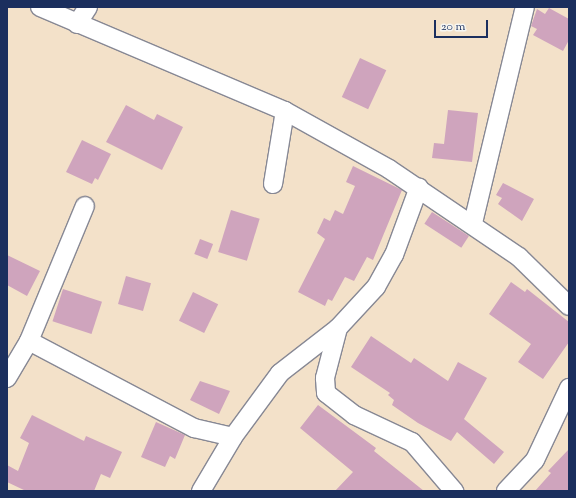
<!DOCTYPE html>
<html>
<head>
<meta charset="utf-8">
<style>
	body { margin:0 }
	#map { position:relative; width:576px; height:498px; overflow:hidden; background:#f3e1c9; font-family:"Sorts Mill Goudy",serif }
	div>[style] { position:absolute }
	.building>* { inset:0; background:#cfa4bd; transform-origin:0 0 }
	.roads { filter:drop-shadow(1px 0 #878894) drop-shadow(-1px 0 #878894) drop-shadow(0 1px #878894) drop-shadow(0 -1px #878894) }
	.minor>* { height:18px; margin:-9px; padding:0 9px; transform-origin:9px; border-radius:9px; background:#fff }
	span { translate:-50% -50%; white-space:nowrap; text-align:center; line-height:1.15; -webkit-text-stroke:4px #f6f6f2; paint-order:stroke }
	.frame { position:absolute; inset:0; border:8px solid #1b2f5e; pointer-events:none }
	.scale { position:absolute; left:434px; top:20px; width:54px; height:18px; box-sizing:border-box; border:2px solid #1b2f5e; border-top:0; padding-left:5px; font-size:12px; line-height:14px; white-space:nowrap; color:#1b2f5e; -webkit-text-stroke:3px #f6f6f2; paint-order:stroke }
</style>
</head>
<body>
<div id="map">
	<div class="building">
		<i style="clip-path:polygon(549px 8px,569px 19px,569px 40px,563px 51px,533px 35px,537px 29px,531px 26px,537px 9px,545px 14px)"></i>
		<i style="left:360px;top:58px;width:29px;height:43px;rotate:25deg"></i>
		<i style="clip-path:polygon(126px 105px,154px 120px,157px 114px,183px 127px,162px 170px,106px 142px)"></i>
		<i style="clip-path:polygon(448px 110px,478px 113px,472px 162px,432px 158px,434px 143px,444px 144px)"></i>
		<i style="clip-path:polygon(82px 140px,111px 154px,98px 180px,95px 178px,92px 184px,66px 172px)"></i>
		<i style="clip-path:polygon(353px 166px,402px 190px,373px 260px,367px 257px,354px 281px,345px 277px,332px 301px,328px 299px,325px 306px,298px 292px,325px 239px,317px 233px,324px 218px,330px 221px,335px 210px,343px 214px,355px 186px,346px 182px)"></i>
		<i style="clip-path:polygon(503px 183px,534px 199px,522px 221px,498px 204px,502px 198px,496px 195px)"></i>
		<i style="left:231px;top:210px;width:30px;height:44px;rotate:17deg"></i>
		<i style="left:432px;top:212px;width:44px;height:14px;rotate:33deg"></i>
		<i style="left:200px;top:239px;width:14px;height:16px;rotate:21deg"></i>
		<i style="clip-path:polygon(7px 255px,40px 271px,27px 296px,7px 285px)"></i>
		<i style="left:126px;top:276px;width:26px;height:29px;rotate:16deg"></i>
		<i style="clip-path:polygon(511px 282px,525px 292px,527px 289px,569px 322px,569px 342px,543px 379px,518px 362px,531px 344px,489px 314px)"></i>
		<i style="left:63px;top:289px;width:41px;height:34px;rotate:18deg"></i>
		<i style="left:193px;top:292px;width:28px;height:32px;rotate:26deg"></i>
		<i style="clip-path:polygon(371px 336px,411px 363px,414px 358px,448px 381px,458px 362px,487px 378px,464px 419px,504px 452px,494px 464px,457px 432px,451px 441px,418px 423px,392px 405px,394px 400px,388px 395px,390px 393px,351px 367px)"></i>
		<i style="clip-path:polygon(200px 381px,230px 391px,219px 414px,190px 400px)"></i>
		<i style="clip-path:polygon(318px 405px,376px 448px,374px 451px,424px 491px,335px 491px,353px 472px,300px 428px)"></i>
		<i style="clip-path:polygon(32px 415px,84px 441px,86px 436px,122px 452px,110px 478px,101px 474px,94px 491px,26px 491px,7px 482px,7px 465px,18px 471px,29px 443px,20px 438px)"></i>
		<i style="clip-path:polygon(156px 422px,185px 435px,175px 459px,170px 456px,165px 467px,141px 457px)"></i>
		<i style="clip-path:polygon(569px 449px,569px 491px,535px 491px,551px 473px,548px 471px)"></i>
	</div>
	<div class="roads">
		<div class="minor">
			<i style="left:40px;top:7px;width:266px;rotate:23deg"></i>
			<i style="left:285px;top:111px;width:119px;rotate:29.1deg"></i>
			<i style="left:389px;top:169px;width:157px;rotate:34.1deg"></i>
			<i style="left:519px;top:257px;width:70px;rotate:44.4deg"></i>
			<i style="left:77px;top:24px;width:20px;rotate:-57deg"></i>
			<i style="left:273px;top:184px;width:74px;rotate:-80.7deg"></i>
			<i style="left:473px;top:223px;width:222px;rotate:-76.5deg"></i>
			<i style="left:338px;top:328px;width:52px;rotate:104.6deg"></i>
			<i style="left:325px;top:378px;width:15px;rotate:86deg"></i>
			<i style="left:326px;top:393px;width:36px;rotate:38deg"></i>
			<i style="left:354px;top:415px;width:64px;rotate:25deg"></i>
			<i style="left:412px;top:442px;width:65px;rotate:49.4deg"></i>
			<i style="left:29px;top:341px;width:187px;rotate:27.8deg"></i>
			<i style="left:194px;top:428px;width:40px;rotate:13deg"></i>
			<i style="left:7px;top:378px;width:43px;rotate:-59.3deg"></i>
			<i style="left:29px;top:341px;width:146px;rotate:-67.5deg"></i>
			<i style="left:201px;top:491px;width:63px;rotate:-59.3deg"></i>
			<i style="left:233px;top:437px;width:79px;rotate:-53.7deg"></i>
			<i style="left:280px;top:373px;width:73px;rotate:-37.8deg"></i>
			<i style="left:338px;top:328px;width:56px;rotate:-47.2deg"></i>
			<i style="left:376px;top:287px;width:37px;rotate:-61deg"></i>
			<i style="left:394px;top:255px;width:72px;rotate:-69.8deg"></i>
			<i style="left:506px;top:491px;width:42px;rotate:-46.9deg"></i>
			<i style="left:535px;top:460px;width:80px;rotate:-64.7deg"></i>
		</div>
	</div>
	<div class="frame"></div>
	<div class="scale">20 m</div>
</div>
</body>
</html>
